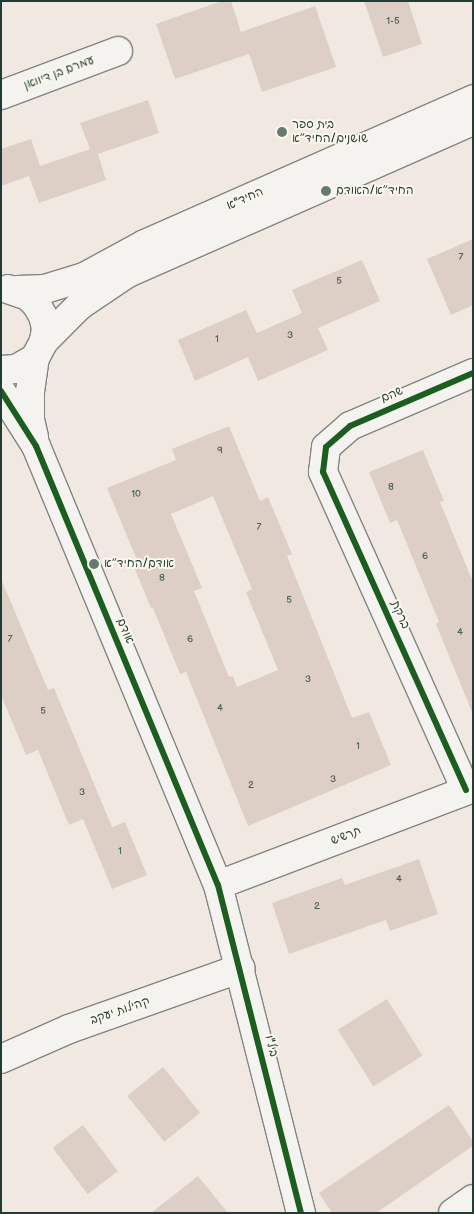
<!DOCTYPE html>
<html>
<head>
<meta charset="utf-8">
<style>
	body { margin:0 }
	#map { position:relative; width:474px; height:1214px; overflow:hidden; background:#f1e9e1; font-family:"Balsamiq Sans","Playpen Sans Hebrew",sans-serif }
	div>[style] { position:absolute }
	.building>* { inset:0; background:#ddcfc6; transform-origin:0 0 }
	.roads { filter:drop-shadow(1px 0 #838580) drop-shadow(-1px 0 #838580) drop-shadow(0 1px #838580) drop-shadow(0 -1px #838580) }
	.minor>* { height:28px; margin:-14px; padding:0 14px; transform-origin:14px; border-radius:14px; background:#f5f3ef }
	.cycleway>* { height:6px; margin:-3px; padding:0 3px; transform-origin:3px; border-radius:3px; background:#1b5e20 }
	.dots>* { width:14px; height:14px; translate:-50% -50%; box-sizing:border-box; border:2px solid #fbf7ec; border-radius:50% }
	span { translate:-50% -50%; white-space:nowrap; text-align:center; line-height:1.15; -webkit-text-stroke:4px #fbf7ec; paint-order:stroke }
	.number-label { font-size:10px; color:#4e6258 }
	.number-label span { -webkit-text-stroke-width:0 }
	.street-label { font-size:12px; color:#1f3d34 }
	.poi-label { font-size:12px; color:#1f3d34 }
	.left { translate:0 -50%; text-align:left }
	.frame { position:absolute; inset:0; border:2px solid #1f3d34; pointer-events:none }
</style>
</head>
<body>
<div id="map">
	<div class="building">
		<i style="clip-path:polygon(222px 1px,231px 1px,241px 32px,315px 6px,336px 67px,262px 92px,249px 54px,175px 79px,156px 24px)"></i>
		<i style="clip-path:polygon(364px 1px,408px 1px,422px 44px,383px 57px)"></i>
		<i style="clip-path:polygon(148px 100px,159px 133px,98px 154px,106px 180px,39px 203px,29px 176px,1px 186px,1px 149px,31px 139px,40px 166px,90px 149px,80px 123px)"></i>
		<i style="clip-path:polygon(473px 239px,473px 305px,451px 315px,427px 259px)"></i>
		<i style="clip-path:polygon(362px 260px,380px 301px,318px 328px,328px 350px,258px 381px,248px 357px,195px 381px,178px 340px,246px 310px,257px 333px,302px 313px,292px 290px)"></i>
		<i style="clip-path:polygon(evenodd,229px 426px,260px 501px,268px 497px,292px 554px,287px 556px,352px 718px,369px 712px,391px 765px,248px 826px,186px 672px,180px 674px,153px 608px,151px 608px,132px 562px,137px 560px,107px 488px,176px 460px,172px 449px,229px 426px,213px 496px,252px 589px,246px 592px,278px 670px,237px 687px,233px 676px,229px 677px,194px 591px,202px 588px,171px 514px,213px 496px)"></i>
		<i style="clip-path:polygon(423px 450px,444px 501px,440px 502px,473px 582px,472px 712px,436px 624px,439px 622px,397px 520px,390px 523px,369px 472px)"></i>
		<i style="clip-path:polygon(1px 579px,48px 690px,54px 688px,112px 827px,125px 822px,147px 875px,112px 889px,83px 819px,69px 825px,38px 750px,26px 755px,1px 695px)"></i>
		<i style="clip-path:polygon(419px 859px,438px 914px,390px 931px,386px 920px,289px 954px,272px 903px,342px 878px,345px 885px)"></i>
		<i style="left:387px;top:999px;width:67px;height:58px;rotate:58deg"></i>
		<i style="left:163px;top:1067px;width:59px;height:46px;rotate:51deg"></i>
		<i style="clip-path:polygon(449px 1105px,473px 1141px,473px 1146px,376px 1213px,332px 1213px,319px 1193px)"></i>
		<i style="left:83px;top:1125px;width:58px;height:38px;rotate:53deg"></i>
		<i style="clip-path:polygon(198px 1176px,228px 1213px,151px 1213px)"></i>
	</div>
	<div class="roads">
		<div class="minor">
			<i style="left:1px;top:95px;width:125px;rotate:-20.6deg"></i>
			<i style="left:17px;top:290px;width:28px;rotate:-2deg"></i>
			<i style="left:45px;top:289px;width:41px;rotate:-17.1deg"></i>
			<i style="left:84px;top:277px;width:69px;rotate:-28.4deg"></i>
			<i style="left:145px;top:244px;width:359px;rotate:-23.8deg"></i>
			<i style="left:44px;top:341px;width:49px;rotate:-45deg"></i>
			<i style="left:79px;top:306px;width:59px;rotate:-34deg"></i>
			<i style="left:128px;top:273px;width:377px;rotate:-23.8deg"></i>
			<i style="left:1px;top:370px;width:15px;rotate:-4deg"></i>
			<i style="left:16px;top:369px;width:22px;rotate:-30deg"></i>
			<i style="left:35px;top:358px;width:19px;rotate:-62deg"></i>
			<i style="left:44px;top:341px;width:13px;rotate:-81deg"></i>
			<i style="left:46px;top:328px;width:12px;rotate:-104deg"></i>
			<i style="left:43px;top:316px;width:13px;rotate:-119deg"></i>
			<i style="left:37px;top:305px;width:13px;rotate:-135deg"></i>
			<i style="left:28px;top:296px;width:21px;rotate:-161deg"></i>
			<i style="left:1px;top:391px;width:65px;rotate:57.5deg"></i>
			<i style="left:36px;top:446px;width:475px;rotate:67.5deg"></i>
			<i style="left:218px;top:885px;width:338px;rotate:75.8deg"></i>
			<i style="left:34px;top:437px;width:18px;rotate:-103deg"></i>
			<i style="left:30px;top:419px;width:27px;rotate:-90deg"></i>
			<i style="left:30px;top:392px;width:34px;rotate:-82deg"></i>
			<i style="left:466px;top:790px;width:349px;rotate:-114.2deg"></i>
			<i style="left:323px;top:472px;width:25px;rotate:-83deg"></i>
			<i style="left:326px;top:447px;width:32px;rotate:-41deg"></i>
			<i style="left:350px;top:426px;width:134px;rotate:-23.3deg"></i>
			<i style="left:218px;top:885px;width:273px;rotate:-20.8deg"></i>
			<i style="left:1px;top:1059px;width:74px;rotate:-23.8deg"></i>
			<i style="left:69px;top:1029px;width:182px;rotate:-19.5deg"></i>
			<i style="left:453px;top:1213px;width:24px;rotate:-35deg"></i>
		</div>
	</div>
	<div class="cycleway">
		<i style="left:1px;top:391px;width:65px;rotate:57.5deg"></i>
		<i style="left:36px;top:446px;width:475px;rotate:67.5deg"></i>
		<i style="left:218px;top:885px;width:338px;rotate:75.8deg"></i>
		<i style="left:466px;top:790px;width:349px;rotate:-114.2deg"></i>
		<i style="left:323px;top:472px;width:25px;rotate:-83deg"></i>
		<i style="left:326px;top:447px;width:32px;rotate:-41deg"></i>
		<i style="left:350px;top:426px;width:134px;rotate:-23.3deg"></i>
	</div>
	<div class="dots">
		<i style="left:282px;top:132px;background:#687971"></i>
		<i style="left:326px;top:191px;background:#687971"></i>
		<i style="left:94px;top:564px;background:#687971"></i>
	</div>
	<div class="number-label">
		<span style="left:393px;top:22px">1-5</span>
		<span style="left:461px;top:258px">7</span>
		<span style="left:339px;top:282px">5</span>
		<span style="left:290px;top:336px">3</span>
		<span style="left:217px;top:340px">1</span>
		<span style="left:220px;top:451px">9</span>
		<span style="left:391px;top:488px">8</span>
		<span style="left:136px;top:495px">10</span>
		<span style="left:259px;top:528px">7</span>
		<span style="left:425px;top:557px">6</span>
		<span style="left:162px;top:579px">8</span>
		<span style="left:289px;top:601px">5</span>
		<span style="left:460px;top:633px">4</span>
		<span style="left:10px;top:640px">7</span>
		<span style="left:190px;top:640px">6</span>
		<span style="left:308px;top:680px">3</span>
		<span style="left:220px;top:709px">4</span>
		<span style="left:43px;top:712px">5</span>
		<span style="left:358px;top:747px">1</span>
		<span style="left:333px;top:780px">3</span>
		<span style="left:251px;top:786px">2</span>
		<span style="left:82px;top:793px">3</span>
		<span style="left:120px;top:852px">1</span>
		<span style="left:399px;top:880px">4</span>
		<span style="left:317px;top:907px">2</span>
	</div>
	<div class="street-label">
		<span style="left:59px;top:73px;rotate:-21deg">עמרם בן דיוואן</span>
		<span style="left:245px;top:199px;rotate:-24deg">החיד"א</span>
		<span style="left:392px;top:395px;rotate:-23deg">שהם</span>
		<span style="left:400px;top:615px;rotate:66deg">ברקת</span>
		<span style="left:125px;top:631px;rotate:67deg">אודם</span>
		<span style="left:346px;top:836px;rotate:-21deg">תרשיש</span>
		<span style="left:120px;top:1011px;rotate:-19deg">קהילות יעקב</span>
		<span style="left:271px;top:1046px;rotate:76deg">ביל"ו</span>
	</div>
	<div class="poi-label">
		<span class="left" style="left:292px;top:132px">בית ספר<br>שושנים/החיד״א</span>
		<span class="left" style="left:336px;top:191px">החיד״א/האודם</span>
		<span class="left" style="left:104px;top:564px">אודם/החיד״א</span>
	</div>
	<div class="frame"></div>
</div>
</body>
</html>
